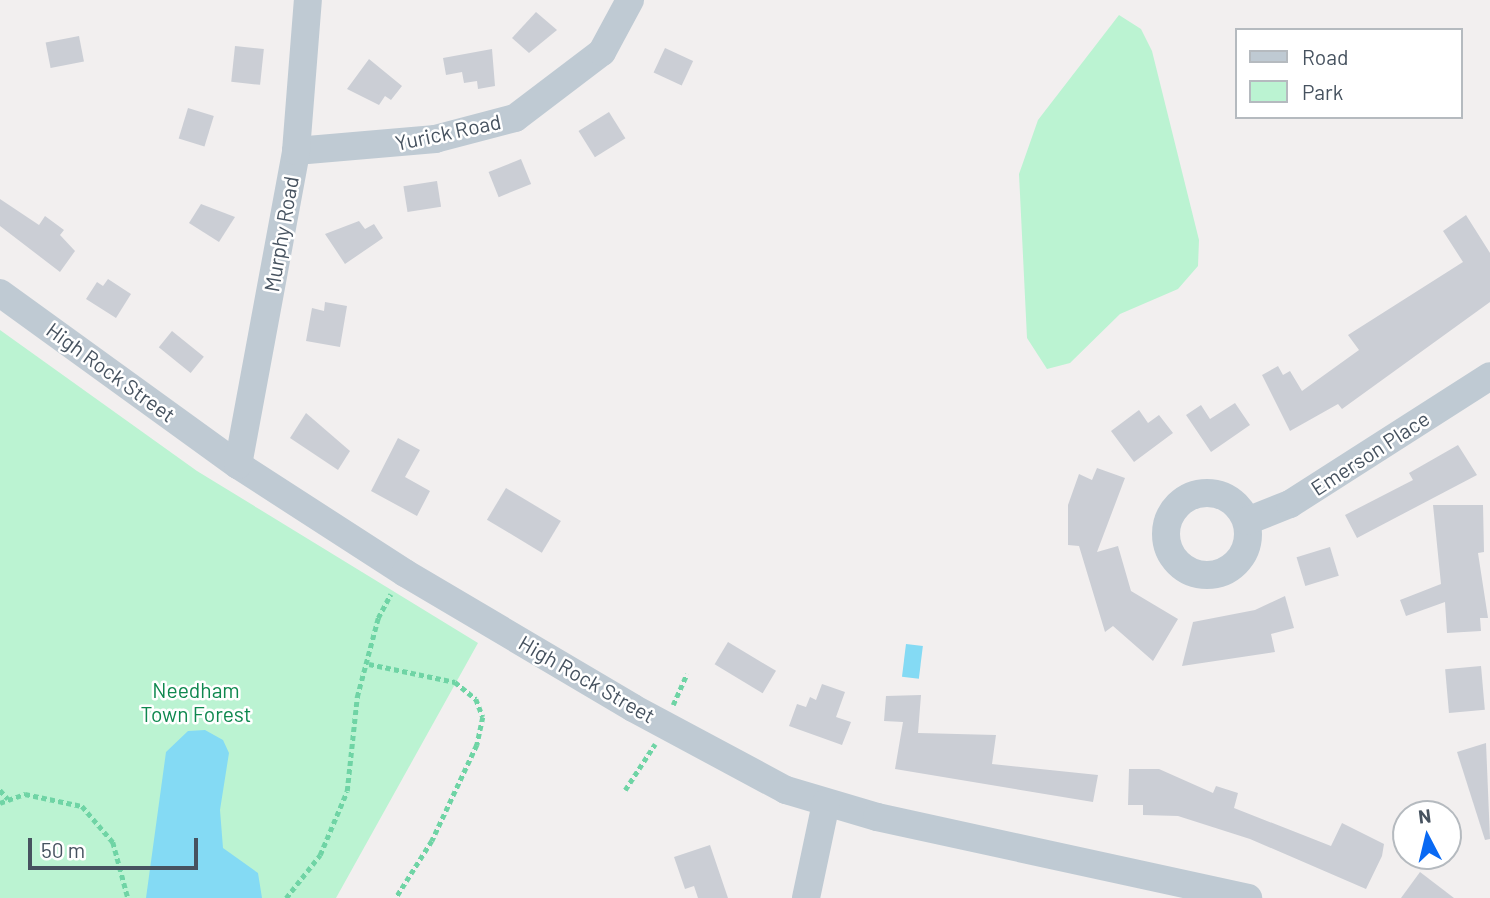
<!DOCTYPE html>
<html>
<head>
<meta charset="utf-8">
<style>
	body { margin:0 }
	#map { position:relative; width:1490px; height:898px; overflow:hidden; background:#f2efef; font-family:Barlow,sans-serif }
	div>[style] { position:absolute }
	.green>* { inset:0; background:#bbf3d2 }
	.water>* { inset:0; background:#84daf4; transform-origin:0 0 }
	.building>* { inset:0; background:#cbced5; transform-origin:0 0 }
	.path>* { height:4.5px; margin-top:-2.25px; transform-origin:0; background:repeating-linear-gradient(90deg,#6fd4a5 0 5px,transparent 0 8.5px) }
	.minor>* { height:28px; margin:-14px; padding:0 14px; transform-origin:14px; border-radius:14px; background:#bfcad3 }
	.minor>.ring { margin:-14px; padding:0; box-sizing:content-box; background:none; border:28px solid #bfcad3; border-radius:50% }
	span { translate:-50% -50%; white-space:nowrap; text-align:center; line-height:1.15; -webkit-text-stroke:5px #fff; paint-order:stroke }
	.street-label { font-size:21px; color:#46525f }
	.park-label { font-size:21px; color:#0f884f }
	.legend { position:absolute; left:1235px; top:28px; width:228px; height:91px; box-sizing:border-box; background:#fff; border:2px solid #b5babf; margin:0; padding:9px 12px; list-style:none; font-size:21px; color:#46525f }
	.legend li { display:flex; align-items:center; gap:14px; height:35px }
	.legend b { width:35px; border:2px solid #b5babf }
	.north { position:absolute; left:1392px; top:800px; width:70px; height:70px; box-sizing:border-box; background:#fff; border:2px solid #b5babf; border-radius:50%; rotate:353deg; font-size:19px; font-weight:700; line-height:28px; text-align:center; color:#46525f }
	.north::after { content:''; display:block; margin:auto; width:24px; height:32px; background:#0969f3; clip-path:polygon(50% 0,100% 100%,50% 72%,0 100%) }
	.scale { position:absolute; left:28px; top:838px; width:170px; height:32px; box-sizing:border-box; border:4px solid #46525f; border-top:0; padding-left:9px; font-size:21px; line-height:24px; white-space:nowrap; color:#46525f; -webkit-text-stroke:5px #fff; paint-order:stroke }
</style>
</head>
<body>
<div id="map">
	<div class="green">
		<i style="clip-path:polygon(1119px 15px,1141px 29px,1152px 51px,1199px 240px,1198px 266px,1178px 289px,1120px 314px,1070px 363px,1047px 369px,1027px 338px,1019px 174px,1038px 120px)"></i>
		<i style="clip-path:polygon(0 330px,197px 471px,478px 643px,336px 898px,0 898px)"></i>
	</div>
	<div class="water">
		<i style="left:906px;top:644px;width:17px;height:33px;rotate:7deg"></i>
		<i style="clip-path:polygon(205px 730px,223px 740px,229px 753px,220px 810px,223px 848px,258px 873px,262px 898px,146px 898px,166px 752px,188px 731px)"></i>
	</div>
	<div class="building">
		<i style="clip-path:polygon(536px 12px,557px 30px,529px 53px,512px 38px)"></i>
		<i style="left:79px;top:36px;width:26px;height:34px;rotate:79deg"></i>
		<i style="left:235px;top:46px;width:29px;height:36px;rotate:6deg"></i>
		<i style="left:665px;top:48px;width:31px;height:27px;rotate:25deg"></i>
		<i style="clip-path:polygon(492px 49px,495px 86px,478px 89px,477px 81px,464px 83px,462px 72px,446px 75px,443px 58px)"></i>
		<i style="clip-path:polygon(369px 59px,402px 86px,391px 100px,385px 96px,379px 105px,347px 89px)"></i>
		<i style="left:188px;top:108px;width:27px;height:32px;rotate:17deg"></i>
		<i style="left:609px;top:112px;width:31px;height:36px;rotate:58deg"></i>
		<i style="left:521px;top:159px;width:27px;height:35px;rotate:68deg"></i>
		<i style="left:437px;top:181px;width:26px;height:34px;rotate:81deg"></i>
		<i style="clip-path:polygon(0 199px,39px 225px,45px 216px,64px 230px,60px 235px,75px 251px,60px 272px,0 226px)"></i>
		<i style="clip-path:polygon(201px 204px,235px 217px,219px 242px,189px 223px)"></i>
		<i style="clip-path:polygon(1466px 215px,1490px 253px,1490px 302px,1342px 409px,1338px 404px,1290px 431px,1262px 375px,1278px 366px,1283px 375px,1290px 371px,1302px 391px,1359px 350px,1348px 335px,1463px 262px,1443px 231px)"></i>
		<i style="clip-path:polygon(359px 221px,365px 229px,374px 224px,383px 238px,345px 264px,325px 234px)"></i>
		<i style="clip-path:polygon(108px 279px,131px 294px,116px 318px,86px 299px,97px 282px,103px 286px)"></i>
		<i style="clip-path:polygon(325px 302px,347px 306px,340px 347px,306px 341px,312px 308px,324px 311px)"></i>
		<i style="left:172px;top:331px;width:41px;height:21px;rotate:39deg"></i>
		<i style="clip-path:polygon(1235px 403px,1250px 425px,1211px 452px,1186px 415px,1201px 405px,1210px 419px)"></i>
		<i style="clip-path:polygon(1139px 410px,1148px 423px,1159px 415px,1173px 433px,1134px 462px,1111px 431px)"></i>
		<i style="clip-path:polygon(306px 413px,350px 451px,338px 470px,290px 438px)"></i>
		<i style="clip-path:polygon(398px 438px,420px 450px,405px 477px,430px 491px,417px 516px,371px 491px)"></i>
		<i style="clip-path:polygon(1458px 445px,1477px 475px,1357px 538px,1345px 515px,1413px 480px,1409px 473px)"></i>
		<i style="clip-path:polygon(1097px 468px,1125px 478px,1097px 552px,1118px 546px,1131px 591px,1178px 619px,1153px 661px,1113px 626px,1105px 632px,1079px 546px,1068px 545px,1068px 505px,1079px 474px,1092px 480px)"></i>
		<i style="left:506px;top:488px;width:64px;height:37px;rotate:31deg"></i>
		<i style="clip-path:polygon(1433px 505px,1483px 505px,1484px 552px,1478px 553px,1488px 618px,1480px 618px,1481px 631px,1447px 633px,1445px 602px,1406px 616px,1400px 600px,1441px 584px)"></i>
		<i style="left:1330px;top:547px;width:30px;height:35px;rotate:73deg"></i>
		<i style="clip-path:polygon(1285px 596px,1294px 628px,1271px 634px,1275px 652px,1182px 666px,1193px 622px,1255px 610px)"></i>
		<i style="left:728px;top:642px;width:56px;height:26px;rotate:31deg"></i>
		<i style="left:1481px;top:666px;width:44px;height:36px;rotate:85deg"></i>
		<i style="clip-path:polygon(822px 684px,845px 692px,836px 717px,851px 722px,842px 745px,789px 726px,797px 704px,806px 707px,810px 697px,816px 700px)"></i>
		<i style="clip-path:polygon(921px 695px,918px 733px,996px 735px,992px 764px,1098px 775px,1093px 802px,895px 769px,903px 722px,884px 721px,886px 696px)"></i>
		<i style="clip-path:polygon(1486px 743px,1490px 839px,1485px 840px,1457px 752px)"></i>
		<i style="clip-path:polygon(1129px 769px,1159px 769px,1213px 793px,1216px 786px,1238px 793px,1234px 808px,1331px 846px,1342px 823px,1384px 844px,1382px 856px,1366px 889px,1250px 839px,1178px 816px,1143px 815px,1143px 805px,1128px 805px)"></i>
		<i style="clip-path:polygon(710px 845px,728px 898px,698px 898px,694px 886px,685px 889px,674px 857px)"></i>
		<i style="clip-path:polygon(1420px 872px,1454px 898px,1401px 898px)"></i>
	</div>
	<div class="path">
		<i style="left:369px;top:664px;width:88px;rotate:11.8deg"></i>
		<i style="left:455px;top:682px;width:27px;rotate:39deg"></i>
		<i style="left:476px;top:699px;width:19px;rotate:69deg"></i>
		<i style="left:483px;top:717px;width:29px;rotate:102deg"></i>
		<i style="left:477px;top:745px;width:106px;rotate:115.1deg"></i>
		<i style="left:432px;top:841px;width:67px;rotate:122.3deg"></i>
		<i style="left:673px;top:705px;width:34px;rotate:-66deg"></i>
		<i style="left:0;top:790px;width:12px;rotate:48deg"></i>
		<i style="left:625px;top:790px;width:55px;rotate:-56.9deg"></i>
		<i style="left:0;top:803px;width:27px;rotate:-20deg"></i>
		<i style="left:25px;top:794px;width:58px;rotate:11.9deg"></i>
		<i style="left:82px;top:806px;width:48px;rotate:49.3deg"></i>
		<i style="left:113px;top:842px;width:58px;rotate:75deg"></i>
		<i style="left:286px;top:898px;width:55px;rotate:-51.7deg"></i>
		<i style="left:320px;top:855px;width:69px;rotate:-67.1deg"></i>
		<i style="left:347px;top:791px;width:95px;rotate:-83.9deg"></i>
		<i style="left:357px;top:697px;width:82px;rotate:-75.1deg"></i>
		<i style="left:378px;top:618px;width:27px;rotate:-62deg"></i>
	</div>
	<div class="minor">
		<i style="left:296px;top:151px;width:140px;rotate:-4.9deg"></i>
		<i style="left:435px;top:139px;width:83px;rotate:-14.7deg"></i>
		<i style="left:515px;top:118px;width:109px;rotate:-37.2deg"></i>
		<i style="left:602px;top:52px;width:59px;rotate:-61.7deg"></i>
		<i style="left:0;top:293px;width:294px;rotate:35.9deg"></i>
		<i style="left:238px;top:465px;width:199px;rotate:32.9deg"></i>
		<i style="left:405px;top:573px;width:265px;rotate:30.6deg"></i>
		<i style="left:633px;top:708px;width:174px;rotate:28.2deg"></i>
		<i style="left:786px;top:790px;width:95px;rotate:16.5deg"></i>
		<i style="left:877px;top:817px;width:380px;rotate:12.3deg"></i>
		<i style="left:238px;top:465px;width:319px;rotate:-79.5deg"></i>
		<i style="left:296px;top:151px;width:151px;rotate:-85.5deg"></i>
		<i class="ring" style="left:1166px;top:493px;width:54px;height:54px"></i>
		<i style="left:1247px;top:521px;width:46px;rotate:-21.6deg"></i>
		<i style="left:1290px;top:504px;width:237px;rotate:-32.6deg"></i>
		<i style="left:806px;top:898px;width:97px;rotate:-78.1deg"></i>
	</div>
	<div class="street-label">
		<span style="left:448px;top:132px;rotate:-12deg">Yurick Road</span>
		<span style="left:281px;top:234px;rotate:-80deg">Murphy Road</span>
		<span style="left:111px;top:372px;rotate:36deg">High Rock Street</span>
		<span style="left:1370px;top:453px;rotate:-33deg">Emerson Place</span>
		<span style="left:587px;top:679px;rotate:30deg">High Rock Street</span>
	</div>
	<div class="park-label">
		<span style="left:196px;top:702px">Needham<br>Town Forest</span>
	</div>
	<ul class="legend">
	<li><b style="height:9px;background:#bfcad3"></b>Road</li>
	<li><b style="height:19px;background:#bbf3d2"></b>Park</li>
	</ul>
	<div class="north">N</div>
	<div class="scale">50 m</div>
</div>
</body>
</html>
